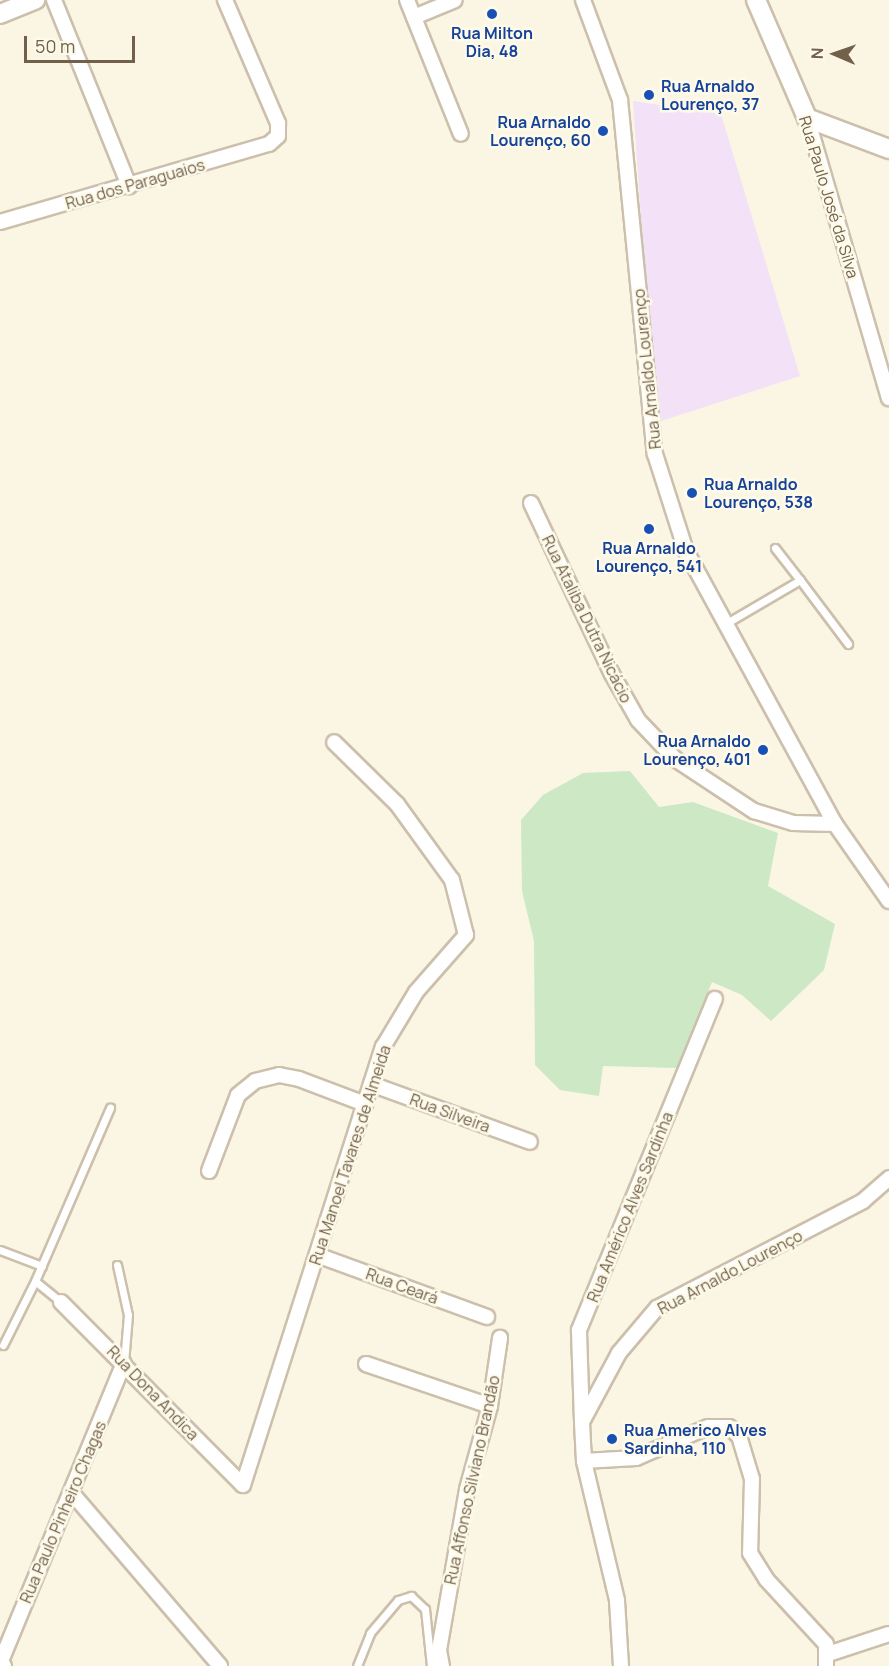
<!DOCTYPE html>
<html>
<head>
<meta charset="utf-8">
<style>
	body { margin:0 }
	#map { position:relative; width:889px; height:1666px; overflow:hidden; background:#fbf6e4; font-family:Manrope,sans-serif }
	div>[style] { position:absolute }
	.education>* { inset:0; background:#f3e1f7 }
	.green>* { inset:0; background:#cce8c4 }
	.roads { filter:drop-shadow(2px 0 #ccbfab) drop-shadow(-2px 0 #ccbfab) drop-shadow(0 2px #ccbfab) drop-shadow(0 -2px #ccbfab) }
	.service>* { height:7px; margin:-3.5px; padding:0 3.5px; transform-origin:3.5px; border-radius:3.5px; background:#fff }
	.minor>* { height:14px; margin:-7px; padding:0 7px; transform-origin:7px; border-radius:7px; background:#fff }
	.tertiary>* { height:18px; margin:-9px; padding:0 9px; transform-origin:9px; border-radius:9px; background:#fff }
	.dots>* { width:16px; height:16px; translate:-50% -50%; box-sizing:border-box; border:3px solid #fefaea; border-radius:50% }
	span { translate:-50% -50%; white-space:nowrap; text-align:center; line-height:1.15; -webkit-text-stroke:5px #fefaea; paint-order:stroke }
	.transit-label { font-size:16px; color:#164399; font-weight:700 }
	.left { translate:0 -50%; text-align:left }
	.right { translate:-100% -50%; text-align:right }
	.street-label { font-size:16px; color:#72604b }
	.north { position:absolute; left:805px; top:24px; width:60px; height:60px; -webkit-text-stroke:4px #fefaea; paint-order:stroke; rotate:272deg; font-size:16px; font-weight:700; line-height:24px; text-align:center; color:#72604b }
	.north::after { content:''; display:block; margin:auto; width:21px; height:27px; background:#72604b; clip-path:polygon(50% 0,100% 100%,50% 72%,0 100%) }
	.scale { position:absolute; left:24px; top:36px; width:111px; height:27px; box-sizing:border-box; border:3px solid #72604b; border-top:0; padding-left:8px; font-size:18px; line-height:21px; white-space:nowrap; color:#72604b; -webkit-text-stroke:4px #fefaea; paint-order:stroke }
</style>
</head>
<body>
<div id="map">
	<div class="education">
		<i style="clip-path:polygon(633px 101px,721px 114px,800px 376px,655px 423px)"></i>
	</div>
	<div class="green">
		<i style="clip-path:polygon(630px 771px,659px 807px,693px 802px,778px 833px,768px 886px,835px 924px,824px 970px,771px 1021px,742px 995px,712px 982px,677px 1068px,603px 1066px,599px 1096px,560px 1090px,535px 1065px,534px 941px,522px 891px,521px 820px,543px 795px,583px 773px)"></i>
	</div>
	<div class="roads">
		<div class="service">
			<i style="left:775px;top:548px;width:41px;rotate:52deg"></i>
			<i style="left:725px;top:624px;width:87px;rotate:-30.4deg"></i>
			<i style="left:800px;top:580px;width:80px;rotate:53.1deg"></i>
			<i style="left:0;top:1250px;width:45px;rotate:20.9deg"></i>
			<i style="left:117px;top:1265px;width:51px;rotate:77.6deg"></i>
			<i style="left:128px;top:1315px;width:48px;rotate:94.8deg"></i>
			<i style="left:61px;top:1302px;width:33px;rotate:-141deg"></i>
			<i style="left:35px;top:1281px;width:189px;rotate:-66.6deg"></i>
			<i style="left:3px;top:1345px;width:72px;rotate:-63.4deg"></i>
			<i style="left:357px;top:1666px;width:35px;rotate:-68deg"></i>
			<i style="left:370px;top:1633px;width:43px;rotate:-49.7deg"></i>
			<i style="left:398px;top:1600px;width:14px;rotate:-17deg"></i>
			<i style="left:411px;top:1596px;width:19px;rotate:43deg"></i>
			<i style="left:425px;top:1609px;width:57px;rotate:84deg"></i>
		</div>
		<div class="minor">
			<i style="left:54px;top:0;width:201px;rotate:68deg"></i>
			<i style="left:407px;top:0;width:144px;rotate:68.1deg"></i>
			<i style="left:583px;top:0;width:107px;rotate:69.7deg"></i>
			<i style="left:620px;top:100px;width:356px;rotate:84.4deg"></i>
			<i style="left:655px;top:454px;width:102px;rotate:72.3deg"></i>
			<i style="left:686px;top:551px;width:311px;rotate:61.4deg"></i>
			<i style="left:835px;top:824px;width:94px;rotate:55deg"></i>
			<i style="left:414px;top:17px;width:44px;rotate:-22.5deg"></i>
			<i style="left:807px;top:118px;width:292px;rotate:73.7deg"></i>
			<i style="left:0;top:222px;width:280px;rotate:-16.2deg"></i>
			<i style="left:269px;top:144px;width:12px;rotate:-42deg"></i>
			<i style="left:278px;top:136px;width:13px;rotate:-90deg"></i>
			<i style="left:278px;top:123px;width:134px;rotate:-113.3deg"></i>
			<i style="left:531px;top:503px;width:189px;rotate:64.7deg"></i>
			<i style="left:612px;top:674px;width:53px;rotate:60.5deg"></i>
			<i style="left:638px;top:720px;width:54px;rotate:46.5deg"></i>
			<i style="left:675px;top:759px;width:95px;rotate:33.4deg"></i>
			<i style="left:754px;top:811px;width:41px;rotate:17.1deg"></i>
			<i style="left:793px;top:823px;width:42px;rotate:1.4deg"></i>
			<i style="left:371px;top:1084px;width:169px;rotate:20deg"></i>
			<i style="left:209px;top:1171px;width:81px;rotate:-69.1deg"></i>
			<i style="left:238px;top:1095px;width:22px;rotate:-39deg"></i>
			<i style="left:255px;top:1081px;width:25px;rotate:-14deg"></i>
			<i style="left:279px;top:1075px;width:20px;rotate:11deg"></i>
			<i style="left:299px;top:1079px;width:71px;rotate:20.7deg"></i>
			<i style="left:317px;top:1255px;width:181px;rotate:20deg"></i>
			<i style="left:61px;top:1302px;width:258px;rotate:45.2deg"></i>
			<i style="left:243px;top:1485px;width:460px;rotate:-72.3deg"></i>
			<i style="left:383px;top:1047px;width:64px;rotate:-59deg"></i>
			<i style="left:416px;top:992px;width:76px;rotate:-48.7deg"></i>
			<i style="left:466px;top:935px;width:57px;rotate:-104.3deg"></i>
			<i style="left:452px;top:880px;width:94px;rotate:-125.9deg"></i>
			<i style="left:397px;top:804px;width:88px;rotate:-135.5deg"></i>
			<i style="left:366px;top:1364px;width:131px;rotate:18.7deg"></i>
			<i style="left:582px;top:1422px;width:92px;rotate:-91.9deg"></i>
			<i style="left:579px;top:1330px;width:358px;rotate:-67.7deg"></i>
			<i style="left:584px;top:1461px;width:52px;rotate:-3.3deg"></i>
			<i style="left:636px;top:1458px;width:78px;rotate:-23.3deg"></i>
			<i style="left:708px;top:1427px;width:21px"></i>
			<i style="left:729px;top:1427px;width:13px;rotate:42deg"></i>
			<i style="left:739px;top:1436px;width:45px;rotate:73.2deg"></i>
			<i style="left:752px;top:1479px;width:74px;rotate:91.5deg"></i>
			<i style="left:750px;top:1553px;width:31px;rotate:58deg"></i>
			<i style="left:766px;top:1579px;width:88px;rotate:47.3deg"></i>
			<i style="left:826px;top:1644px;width:22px;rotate:90deg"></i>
			<i style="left:71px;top:1492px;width:229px;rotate:49.4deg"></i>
			<i style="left:828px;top:1654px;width:64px;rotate:-18.2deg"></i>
			<i style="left:4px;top:1666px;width:6px;rotate:-121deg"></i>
			<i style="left:1px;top:1661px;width:322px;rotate:-67.6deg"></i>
			<i style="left:442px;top:1666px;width:16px;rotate:-101deg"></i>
			<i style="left:439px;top:1650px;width:163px;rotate:-80.1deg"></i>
			<i style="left:467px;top:1489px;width:86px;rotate:-74.5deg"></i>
			<i style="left:490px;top:1406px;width:69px;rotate:-81.6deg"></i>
			<i style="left:621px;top:1666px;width:66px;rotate:-93.5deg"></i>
			<i style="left:617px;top:1600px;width:143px;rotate:-103.4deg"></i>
			<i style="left:584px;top:1461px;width:39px;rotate:-93deg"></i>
			<i style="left:582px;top:1422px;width:78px;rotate:-61.8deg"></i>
			<i style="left:619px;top:1353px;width:59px;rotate:-49.8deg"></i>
			<i style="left:657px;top:1308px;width:232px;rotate:-27.4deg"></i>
			<i style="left:863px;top:1201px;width:35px;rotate:-41deg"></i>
		</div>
		<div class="tertiary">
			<i style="left:756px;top:0;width:129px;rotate:66.6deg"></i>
			<i style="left:807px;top:118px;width:88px;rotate:20.7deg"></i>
			<i style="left:0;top:14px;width:38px;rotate:-22deg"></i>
		</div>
	</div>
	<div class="dots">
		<i style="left:492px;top:14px;background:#1a4fb4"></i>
		<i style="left:649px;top:95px;background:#1a4fb4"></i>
		<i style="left:603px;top:131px;background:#1a4fb4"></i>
		<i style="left:692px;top:493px;background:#1a4fb4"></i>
		<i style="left:649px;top:529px;background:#1a4fb4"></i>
		<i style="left:763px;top:750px;background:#1a4fb4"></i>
		<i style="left:612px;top:1439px;background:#1a4fb4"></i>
	</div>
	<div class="transit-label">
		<span style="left:492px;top:42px">Rua Milton<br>Dia, 48</span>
		<span class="left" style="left:661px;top:95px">Rua Arnaldo<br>Lourenço, 37</span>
		<span class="right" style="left:591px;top:131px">Rua Arnaldo<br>Lourenço, 60</span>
		<span class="left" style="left:704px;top:493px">Rua Arnaldo<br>Lourenço, 538</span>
		<span style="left:649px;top:557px">Rua Arnaldo<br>Lourenço, 541</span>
		<span class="right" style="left:751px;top:750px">Rua Arnaldo<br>Lourenço, 401</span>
		<span class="left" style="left:624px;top:1439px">Rua Americo Alves<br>Sardinha, 110</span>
	</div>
	<div class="street-label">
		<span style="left:135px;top:184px;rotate:-16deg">Rua dos Paraguaios</span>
		<span style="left:829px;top:197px;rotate:73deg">Rua Paulo José da Silva</span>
		<span style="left:647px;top:369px;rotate:-96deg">Rua Arnaldo Lourenço</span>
		<span style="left:587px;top:619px;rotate:64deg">Rua Ataliba Dutra Nicácio</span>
		<span style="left:450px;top:1113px;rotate:20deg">Rua Silveira</span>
		<span style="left:350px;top:1155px;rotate:-72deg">Rua Manoel Tavares de Almeida</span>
		<span style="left:630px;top:1207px;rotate:-68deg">Rua Américo Alves Sardinha</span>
		<span style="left:730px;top:1272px;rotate:-28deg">Rua Arnaldo Lourenço</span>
		<span style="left:402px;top:1286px;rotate:20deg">Rua Ceará</span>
		<span style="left:153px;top:1393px;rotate:46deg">Rua Dona Andica</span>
		<span style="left:472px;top:1480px;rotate:-78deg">Rua Affonso Silviano Brandão</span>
		<span style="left:63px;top:1512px;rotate:-67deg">Rua Paulo Pinheiro Chagas</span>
	</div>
	<div class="north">N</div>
	<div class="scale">50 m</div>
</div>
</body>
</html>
